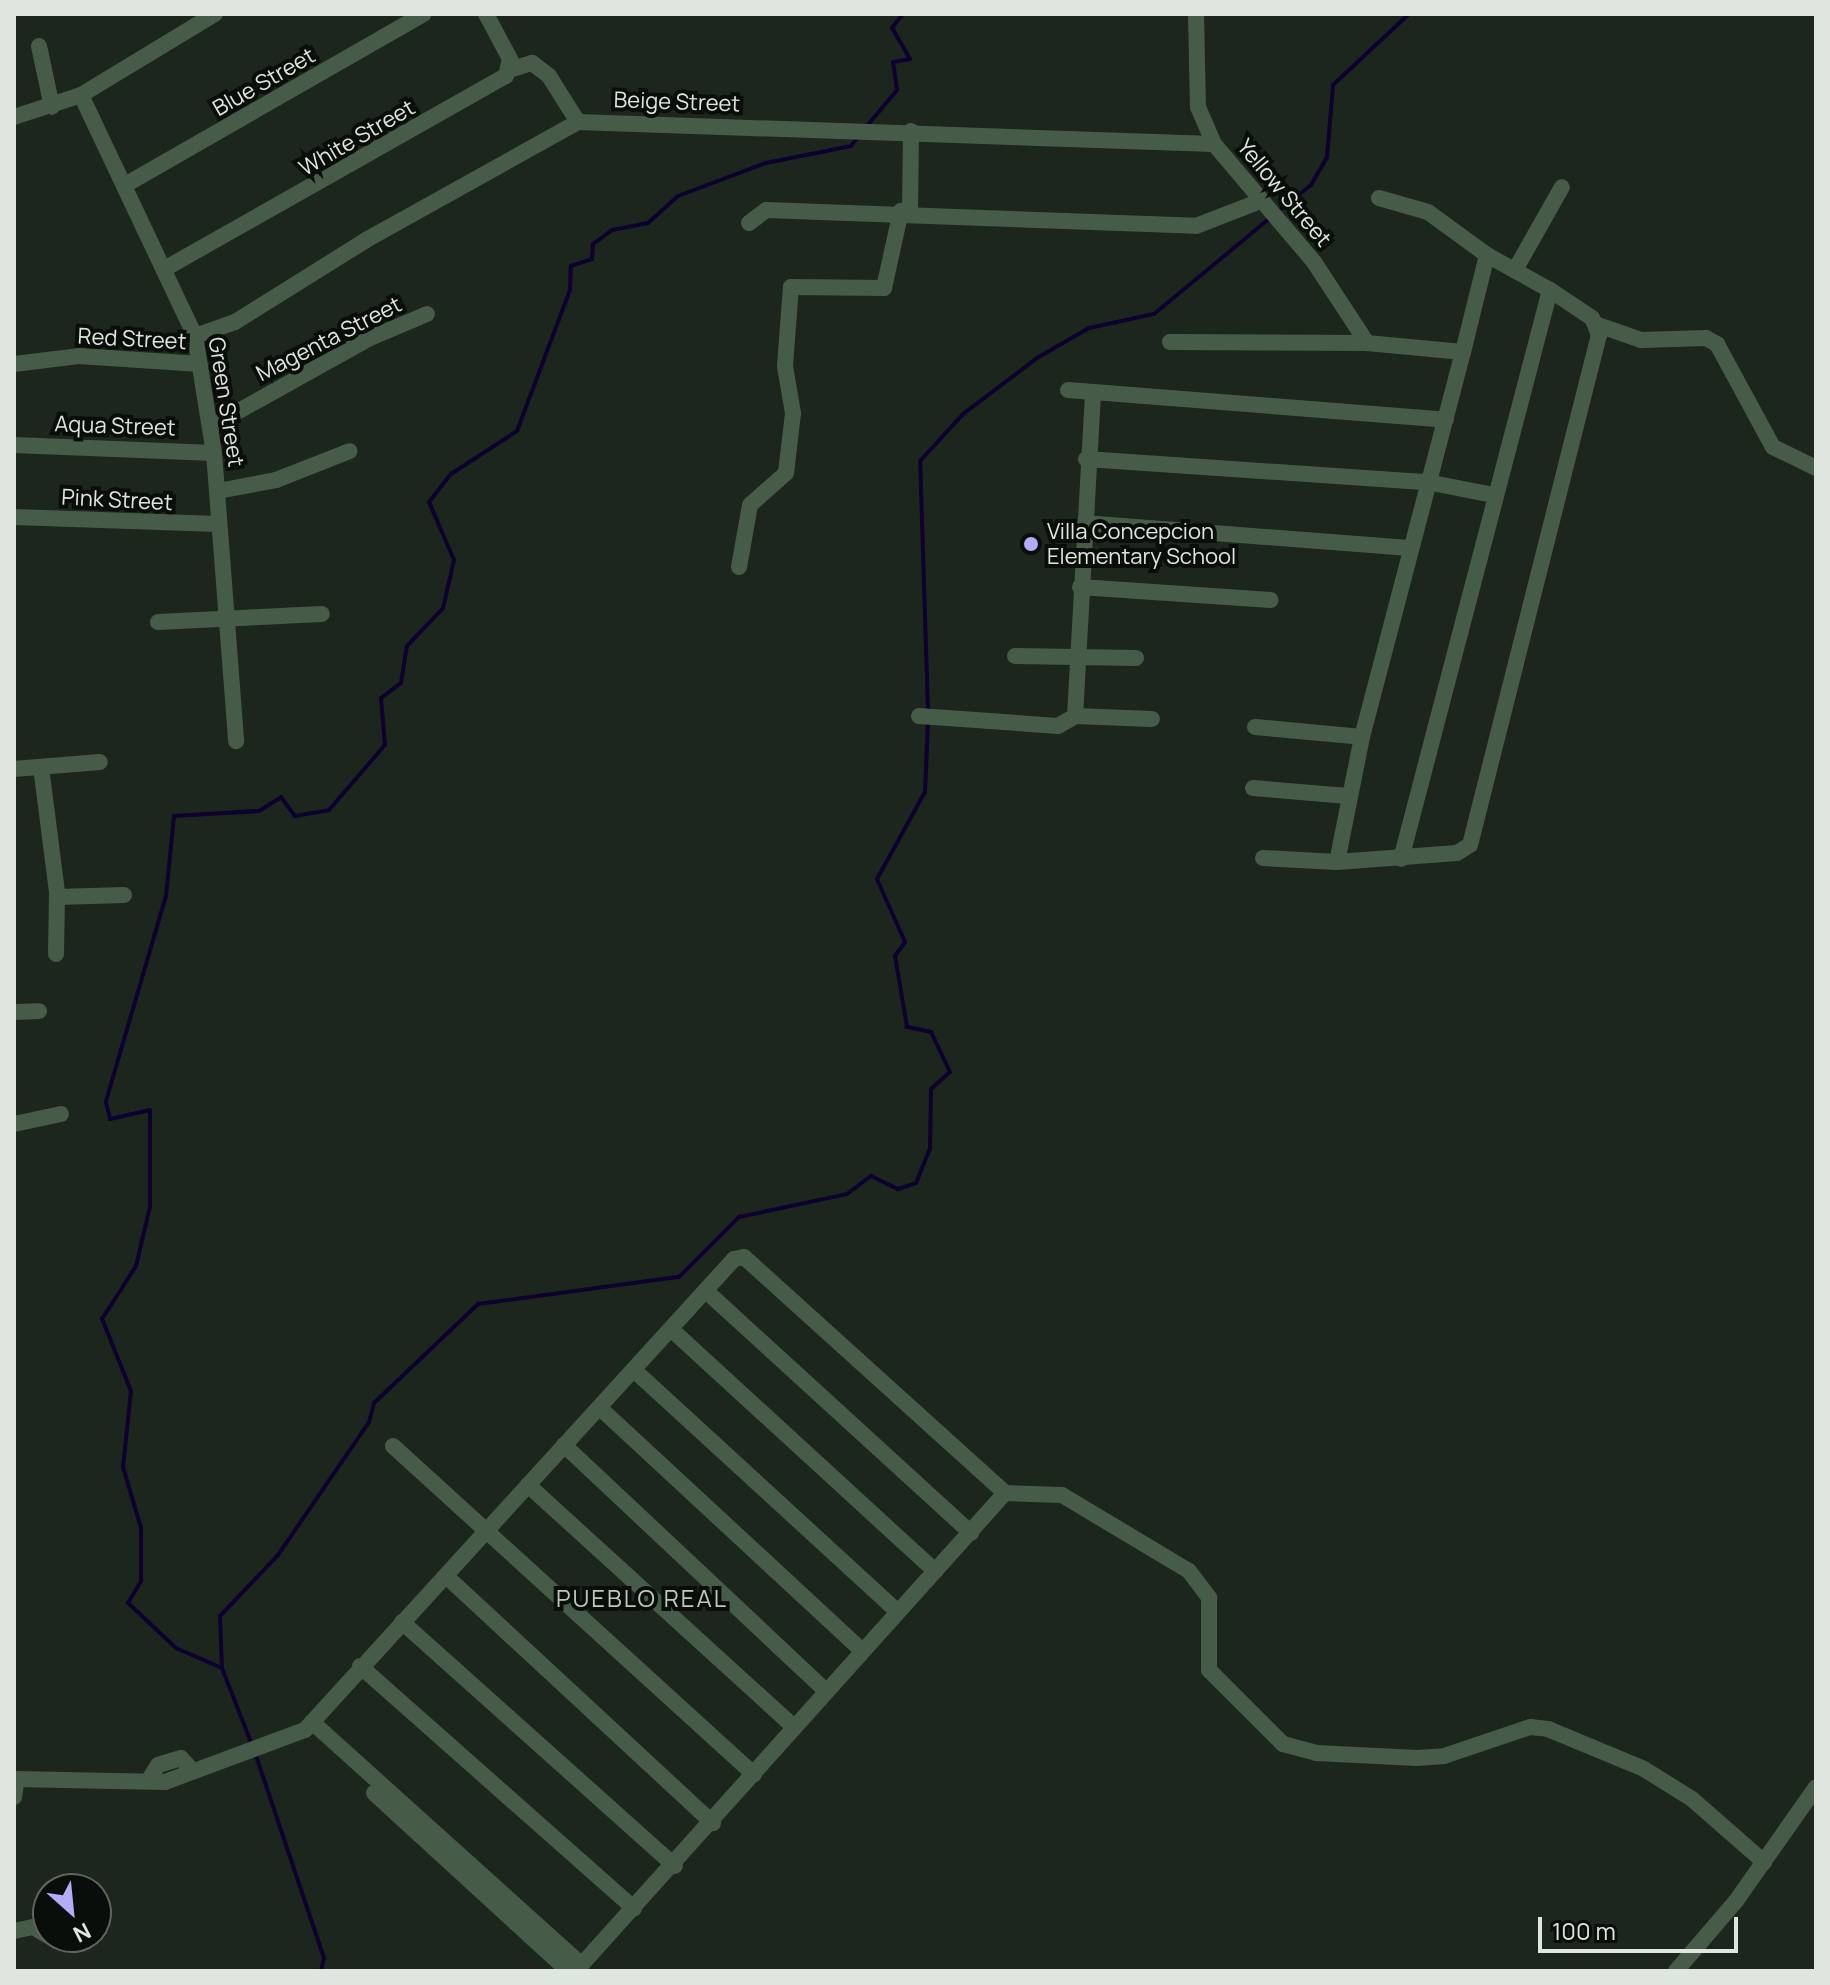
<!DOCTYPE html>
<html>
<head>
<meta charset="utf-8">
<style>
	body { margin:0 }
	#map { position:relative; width:1830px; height:1985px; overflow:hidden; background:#1d261d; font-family:Manrope,sans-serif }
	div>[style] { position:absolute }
	.stream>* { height:4px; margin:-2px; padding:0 2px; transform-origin:2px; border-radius:2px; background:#0e002f }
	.minor>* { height:16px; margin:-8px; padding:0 8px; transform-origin:8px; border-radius:8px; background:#475c48 }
	.dots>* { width:22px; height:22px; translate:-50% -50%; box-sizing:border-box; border:4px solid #0a0e0a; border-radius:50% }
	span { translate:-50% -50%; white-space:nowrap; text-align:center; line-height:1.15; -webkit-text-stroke:8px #0a0e0a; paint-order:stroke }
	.street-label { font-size:22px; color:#dfe5df }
	.poi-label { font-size:22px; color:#dfe5df }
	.left { translate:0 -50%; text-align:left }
	.neighbourhood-label { font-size:24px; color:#bdc9bd; letter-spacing:2px }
	.frame { position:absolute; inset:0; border:16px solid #dfe5df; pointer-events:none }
	.north { position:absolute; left:32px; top:1873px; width:80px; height:80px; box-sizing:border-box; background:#0a0e0a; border:2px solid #5f645f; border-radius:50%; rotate:153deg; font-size:22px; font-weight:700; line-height:32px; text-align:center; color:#dfe5df }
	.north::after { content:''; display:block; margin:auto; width:28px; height:36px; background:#b4acf9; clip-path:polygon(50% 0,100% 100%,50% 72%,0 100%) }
	.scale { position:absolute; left:1538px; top:1917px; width:200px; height:36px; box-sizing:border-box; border:4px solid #dfe5df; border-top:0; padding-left:10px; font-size:24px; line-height:28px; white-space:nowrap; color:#dfe5df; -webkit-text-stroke:6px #0a0e0a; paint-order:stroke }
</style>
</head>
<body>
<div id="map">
	<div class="stream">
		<i style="left:866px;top:127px;width:48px;rotate:-50deg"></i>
		<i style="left:897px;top:90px;width:28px;rotate:-98deg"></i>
		<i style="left:893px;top:62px;width:17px;rotate:-10deg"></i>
		<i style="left:910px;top:59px;width:36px;rotate:-120deg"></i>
		<i style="left:892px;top:28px;width:18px;rotate:-52deg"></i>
		<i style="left:1277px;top:212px;width:43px;rotate:-38.5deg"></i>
		<i style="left:1311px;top:185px;width:32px;rotate:-60deg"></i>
		<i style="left:1327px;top:157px;width:72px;rotate:-85.2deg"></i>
		<i style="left:1333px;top:85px;width:104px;rotate:-43.1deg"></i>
		<i style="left:928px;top:711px;width:250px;rotate:-91.8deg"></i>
		<i style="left:920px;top:461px;width:64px;rotate:-47.5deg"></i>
		<i style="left:963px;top:414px;width:93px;rotate:-37.1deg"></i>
		<i style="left:1037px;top:358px;width:60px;rotate:-30deg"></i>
		<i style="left:1089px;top:328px;width:66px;rotate:-12.2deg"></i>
		<i style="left:1154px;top:314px;width:151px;rotate:-39.6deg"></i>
		<i style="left:222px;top:1668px;width:52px;rotate:-92.2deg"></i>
		<i style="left:220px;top:1616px;width:84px;rotate:-46.4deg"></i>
		<i style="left:278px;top:1555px;width:161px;rotate:-55.6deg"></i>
		<i style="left:369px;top:1422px;width:20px;rotate:-75deg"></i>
		<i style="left:374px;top:1403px;width:144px;rotate:-43.6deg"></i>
		<i style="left:478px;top:1304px;width:203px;rotate:-7.7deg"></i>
		<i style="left:679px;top:1277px;width:85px;rotate:-45deg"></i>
		<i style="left:739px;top:1217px;width:110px;rotate:-12deg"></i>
		<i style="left:847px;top:1194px;width:30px;rotate:-37deg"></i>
		<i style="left:871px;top:1176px;width:30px;rotate:26deg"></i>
		<i style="left:898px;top:1189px;width:19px;rotate:-18deg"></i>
		<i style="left:916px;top:1183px;width:38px;rotate:-68deg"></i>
		<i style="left:930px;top:1148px;width:59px;rotate:-89deg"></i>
		<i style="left:931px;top:1089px;width:25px;rotate:-42deg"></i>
		<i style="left:950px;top:1072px;width:44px;rotate:-115.4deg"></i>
		<i style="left:931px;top:1032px;width:25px;rotate:-168deg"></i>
		<i style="left:907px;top:1027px;width:72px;rotate:-99.6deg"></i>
		<i style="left:895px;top:956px;width:17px;rotate:-54deg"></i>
		<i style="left:905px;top:942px;width:69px;rotate:-114deg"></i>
		<i style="left:877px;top:879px;width:99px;rotate:-61.1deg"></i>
		<i style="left:925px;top:792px;width:73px;rotate:-87.6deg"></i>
		<i style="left:252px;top:1745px;width:83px;rotate:-111.3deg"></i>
		<i style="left:222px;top:1668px;width:50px;rotate:-156.5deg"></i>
		<i style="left:176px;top:1648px;width:66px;rotate:-136.8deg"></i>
		<i style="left:128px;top:1603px;width:26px;rotate:-59deg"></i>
		<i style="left:141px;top:1581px;width:53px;rotate:-90deg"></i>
		<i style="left:141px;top:1528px;width:64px;rotate:-106.4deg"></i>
		<i style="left:123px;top:1467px;width:76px;rotate:-84deg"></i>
		<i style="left:131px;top:1391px;width:78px;rotate:-111.9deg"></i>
		<i style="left:102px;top:1319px;width:63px;rotate:-57.3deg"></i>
		<i style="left:136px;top:1266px;width:61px;rotate:-76.7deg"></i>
		<i style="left:150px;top:1207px;width:97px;rotate:-90deg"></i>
		<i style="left:150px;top:1110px;width:41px;rotate:167.3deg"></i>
		<i style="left:110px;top:1119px;width:18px;rotate:-103deg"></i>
		<i style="left:106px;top:1101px;width:214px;rotate:-73.7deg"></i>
		<i style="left:166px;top:896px;width:80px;rotate:-84.3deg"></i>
		<i style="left:174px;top:816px;width:85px;rotate:-3.4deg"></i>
		<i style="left:259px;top:811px;width:26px;rotate:-32deg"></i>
		<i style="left:281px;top:797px;width:24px;rotate:54deg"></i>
		<i style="left:295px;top:816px;width:35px;rotate:-10deg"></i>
		<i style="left:329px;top:810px;width:86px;rotate:-49.3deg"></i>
		<i style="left:385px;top:745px;width:47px;rotate:-94.9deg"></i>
		<i style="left:381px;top:698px;width:25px;rotate:-37deg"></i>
		<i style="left:401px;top:683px;width:37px;rotate:-81deg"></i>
		<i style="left:407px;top:646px;width:52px;rotate:-46.5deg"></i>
		<i style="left:443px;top:608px;width:49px;rotate:-77.1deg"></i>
		<i style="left:454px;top:560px;width:63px;rotate:-113.3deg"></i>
		<i style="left:429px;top:502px;width:36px;rotate:-52deg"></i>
		<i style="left:451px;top:474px;width:79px;rotate:-33.1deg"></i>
		<i style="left:517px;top:431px;width:151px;rotate:-69.4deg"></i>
		<i style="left:570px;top:290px;width:24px;rotate:-88deg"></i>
		<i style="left:571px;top:266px;width:22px;rotate:-18deg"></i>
		<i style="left:592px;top:259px;width:15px;rotate:-86deg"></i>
		<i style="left:593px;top:244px;width:24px;rotate:-36deg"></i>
		<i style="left:612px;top:230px;width:37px;rotate:-11deg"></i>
		<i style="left:648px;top:223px;width:40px;rotate:-42deg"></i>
		<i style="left:678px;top:196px;width:94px;rotate:-20.6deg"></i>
		<i style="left:766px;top:163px;width:87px;rotate:-11.3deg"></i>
		<i style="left:851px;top:146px;width:11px;rotate:-52deg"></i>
		<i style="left:255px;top:1753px;width:216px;rotate:71.4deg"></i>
		<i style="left:324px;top:1958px;width:13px;rotate:103deg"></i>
	</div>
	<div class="minor">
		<i style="left:1196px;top:14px;width:93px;rotate:88.8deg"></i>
		<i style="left:1198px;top:107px;width:40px;rotate:66.6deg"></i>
		<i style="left:1214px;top:144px;width:155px;rotate:49.7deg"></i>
		<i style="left:1314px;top:262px;width:97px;rotate:56.8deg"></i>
		<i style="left:39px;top:46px;width:62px;rotate:78deg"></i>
		<i style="left:512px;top:69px;width:21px;rotate:-17deg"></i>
		<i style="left:532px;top:63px;width:21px;rotate:37deg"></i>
		<i style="left:549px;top:76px;width:54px;rotate:57.8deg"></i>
		<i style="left:81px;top:95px;width:267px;rotate:64.7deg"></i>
		<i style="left:195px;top:336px;width:119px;rotate:80.8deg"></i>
		<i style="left:214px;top:453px;width:289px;rotate:85.6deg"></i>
		<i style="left:14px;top:117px;width:71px;rotate:-18.2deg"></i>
		<i style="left:81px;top:95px;width:157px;rotate:-31.2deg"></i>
		<i style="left:125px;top:185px;width:344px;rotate:-29.8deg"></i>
		<i style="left:1379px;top:198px;width:51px;rotate:15.9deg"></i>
		<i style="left:1428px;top:212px;width:73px;rotate:36.1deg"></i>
		<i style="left:910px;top:212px;width:81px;rotate:-89.3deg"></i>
		<i style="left:749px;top:223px;width:21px;rotate:-37deg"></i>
		<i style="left:766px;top:210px;width:430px;rotate:2.1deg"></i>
		<i style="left:1196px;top:226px;width:66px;rotate:-21.2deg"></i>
		<i style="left:166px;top:268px;width:390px;rotate:-29.5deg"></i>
		<i style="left:506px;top:76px;width:17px;rotate:-77deg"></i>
		<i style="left:510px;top:59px;width:51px;rotate:-118.1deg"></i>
		<i style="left:1515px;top:270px;width:95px;rotate:-60.5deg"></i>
		<i style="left:1598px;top:325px;width:46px;rotate:19.2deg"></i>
		<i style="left:1641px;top:340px;width:65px;rotate:-1.8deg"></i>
		<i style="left:1706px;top:338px;width:13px;rotate:29deg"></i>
		<i style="left:1717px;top:344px;width:117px;rotate:61.5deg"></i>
		<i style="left:1773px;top:447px;width:48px;rotate:26deg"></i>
		<i style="left:195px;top:336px;width:42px;rotate:-19.3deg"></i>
		<i style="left:235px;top:322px;width:155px;rotate:-32deg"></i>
		<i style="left:366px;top:240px;width:243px;rotate:-29.1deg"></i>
		<i style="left:578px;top:122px;width:636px;rotate:1.98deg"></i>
		<i style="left:1170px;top:342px;width:197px;rotate:0.3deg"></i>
		<i style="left:1367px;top:343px;width:96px;rotate:5.4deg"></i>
		<i style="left:1463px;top:352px;width:100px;rotate:-76.1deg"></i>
		<i style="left:1487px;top:255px;width:72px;rotate:29.1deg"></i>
		<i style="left:1550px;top:290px;width:588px;rotate:104.67deg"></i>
		<i style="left:14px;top:364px;width:65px;rotate:-7deg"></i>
		<i style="left:79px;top:356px;width:121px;rotate:3.8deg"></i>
		<i style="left:1068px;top:390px;width:379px;rotate:4.5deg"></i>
		<i style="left:210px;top:427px;width:181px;rotate:-29.1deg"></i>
		<i style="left:368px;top:339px;width:64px;rotate:-23deg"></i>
		<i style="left:14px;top:445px;width:200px;rotate:2.3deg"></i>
		<i style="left:1086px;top:459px;width:342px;rotate:3.9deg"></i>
		<i style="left:1427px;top:482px;width:67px;rotate:11.1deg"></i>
		<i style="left:218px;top:491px;width:59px;rotate:-10.7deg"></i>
		<i style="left:276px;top:480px;width:79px;rotate:-21.4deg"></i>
		<i style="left:14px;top:517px;width:204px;rotate:2deg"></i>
		<i style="left:1084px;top:523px;width:326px;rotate:4.4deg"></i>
		<i style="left:739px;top:567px;width:63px;rotate:-79.9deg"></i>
		<i style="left:750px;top:505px;width:48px;rotate:-41.6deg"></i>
		<i style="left:786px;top:473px;width:60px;rotate:-83.3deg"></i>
		<i style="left:793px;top:413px;width:48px;rotate:-99.7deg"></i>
		<i style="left:785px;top:366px;width:79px;rotate:-85.7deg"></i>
		<i style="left:791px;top:287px;width:93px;rotate:0.6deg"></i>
		<i style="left:884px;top:288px;width:79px;rotate:-77.6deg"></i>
		<i style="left:1080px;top:587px;width:191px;rotate:3.9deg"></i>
		<i style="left:158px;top:622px;width:164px;rotate:-2.8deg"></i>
		<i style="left:1015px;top:656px;width:121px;rotate:0.9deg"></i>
		<i style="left:919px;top:716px;width:139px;rotate:4.1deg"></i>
		<i style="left:1058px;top:726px;width:20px;rotate:-30deg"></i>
		<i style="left:1075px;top:716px;width:323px;rotate:-86.8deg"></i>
		<i style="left:1075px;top:716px;width:77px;rotate:2.2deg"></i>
		<i style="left:1255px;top:727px;width:107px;rotate:5.3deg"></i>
		<i style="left:41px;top:767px;width:126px;rotate:82.7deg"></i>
		<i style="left:57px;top:892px;width:62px;rotate:90.9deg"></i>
		<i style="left:14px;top:769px;width:86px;rotate:-4.7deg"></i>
		<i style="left:1253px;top:788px;width:95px;rotate:4.8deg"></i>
		<i style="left:1263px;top:858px;width:74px;rotate:3.1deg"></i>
		<i style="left:1337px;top:862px;width:127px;rotate:-78.7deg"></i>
		<i style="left:1362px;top:737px;width:398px;rotate:-75.3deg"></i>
		<i style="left:1337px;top:862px;width:120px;rotate:-4.3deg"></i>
		<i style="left:1457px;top:853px;width:15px;rotate:-32deg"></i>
		<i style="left:1470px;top:845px;width:526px;rotate:-75.81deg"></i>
		<i style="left:1599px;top:335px;width:18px;rotate:-112deg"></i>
		<i style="left:1592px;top:318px;width:50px;rotate:-146.3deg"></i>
		<i style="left:57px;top:897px;width:67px;rotate:-1.7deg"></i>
		<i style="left:14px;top:1012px;width:25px;rotate:-2deg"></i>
		<i style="left:14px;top:1124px;width:48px;rotate:-12deg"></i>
		<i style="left:706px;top:1291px;width:359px;rotate:42.4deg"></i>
		<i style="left:672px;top:1330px;width:357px;rotate:42.5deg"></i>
		<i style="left:635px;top:1371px;width:355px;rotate:42.5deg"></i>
		<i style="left:600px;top:1408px;width:357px;rotate:42.8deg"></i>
		<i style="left:564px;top:1445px;width:359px;rotate:43.2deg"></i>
		<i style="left:393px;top:1446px;width:488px;rotate:42.3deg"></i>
		<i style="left:528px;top:1485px;width:360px;rotate:42.3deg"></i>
		<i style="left:1005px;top:1493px;width:57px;rotate:2deg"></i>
		<i style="left:1062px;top:1495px;width:148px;rotate:30.9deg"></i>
		<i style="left:1189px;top:1571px;width:34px;rotate:53deg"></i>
		<i style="left:1209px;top:1598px;width:72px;rotate:90deg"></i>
		<i style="left:1209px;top:1670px;width:105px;rotate:45deg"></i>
		<i style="left:1283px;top:1744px;width:34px;rotate:15deg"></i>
		<i style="left:1316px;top:1753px;width:101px;rotate:2.8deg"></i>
		<i style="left:1417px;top:1758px;width:27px;rotate:-4deg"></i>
		<i style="left:1444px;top:1756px;width:91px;rotate:-18.6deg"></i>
		<i style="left:1530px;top:1727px;width:18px;rotate:6deg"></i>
		<i style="left:1548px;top:1729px;width:104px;rotate:22.6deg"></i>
		<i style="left:1644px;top:1769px;width:57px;rotate:32deg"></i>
		<i style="left:1692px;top:1799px;width:96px;rotate:41.2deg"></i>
		<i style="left:446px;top:1576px;width:364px;rotate:42.8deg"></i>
		<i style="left:402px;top:1622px;width:366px;rotate:41.8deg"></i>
		<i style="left:360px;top:1666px;width:366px;rotate:41.5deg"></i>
		<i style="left:312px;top:1722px;width:363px;rotate:42deg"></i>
		<i style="left:150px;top:1778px;width:15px;rotate:-58deg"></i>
		<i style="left:158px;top:1765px;width:24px;rotate:-17deg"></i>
		<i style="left:181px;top:1758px;width:13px;rotate:48deg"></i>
		<i style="left:14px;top:1779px;width:151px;rotate:1.1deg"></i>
		<i style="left:165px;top:1782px;width:149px;rotate:-20.4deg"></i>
		<i style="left:305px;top:1730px;width:637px;rotate:-47.67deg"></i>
		<i style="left:734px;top:1259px;width:10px;rotate:-11deg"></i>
		<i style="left:744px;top:1257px;width:352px;rotate:42.1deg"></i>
		<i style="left:1005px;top:1493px;width:642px;rotate:131.91deg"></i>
		<i style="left:374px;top:1793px;width:263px;rotate:42.5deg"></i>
		<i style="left:14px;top:1797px;width:18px;rotate:-81deg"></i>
		<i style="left:14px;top:1931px;width:19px;rotate:-12deg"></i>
		<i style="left:33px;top:1927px;width:17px;rotate:31deg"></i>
		<i style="left:1676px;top:1971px;width:92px;rotate:-49.4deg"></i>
		<i style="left:1736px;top:1901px;width:139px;rotate:-54.9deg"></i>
	</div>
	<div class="dots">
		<i style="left:1031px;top:544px;background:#b4acf9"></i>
	</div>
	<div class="street-label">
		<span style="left:264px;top:82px;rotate:-30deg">Blue Street</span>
		<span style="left:677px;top:102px;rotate:2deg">Beige Street</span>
		<span style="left:357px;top:138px;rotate:-30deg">White Street</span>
		<span style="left:1284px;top:193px;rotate:50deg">Yellow Street</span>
		<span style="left:132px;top:339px;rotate:3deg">Red Street</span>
		<span style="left:329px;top:339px;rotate:-27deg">Magenta Street</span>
		<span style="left:226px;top:402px;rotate:81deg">Green Street</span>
		<span style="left:115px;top:426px;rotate:2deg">Aqua Street</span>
		<span style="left:117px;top:500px;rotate:3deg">Pink Street</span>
	</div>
	<div class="poi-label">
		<span class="left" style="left:1047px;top:544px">Villa Concepcion<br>Elementary School</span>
	</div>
	<div class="neighbourhood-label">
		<span style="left:642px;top:1598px">PUEBLO REAL</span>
	</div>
	<div class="frame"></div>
	<div class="north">N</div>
	<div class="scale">100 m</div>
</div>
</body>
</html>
